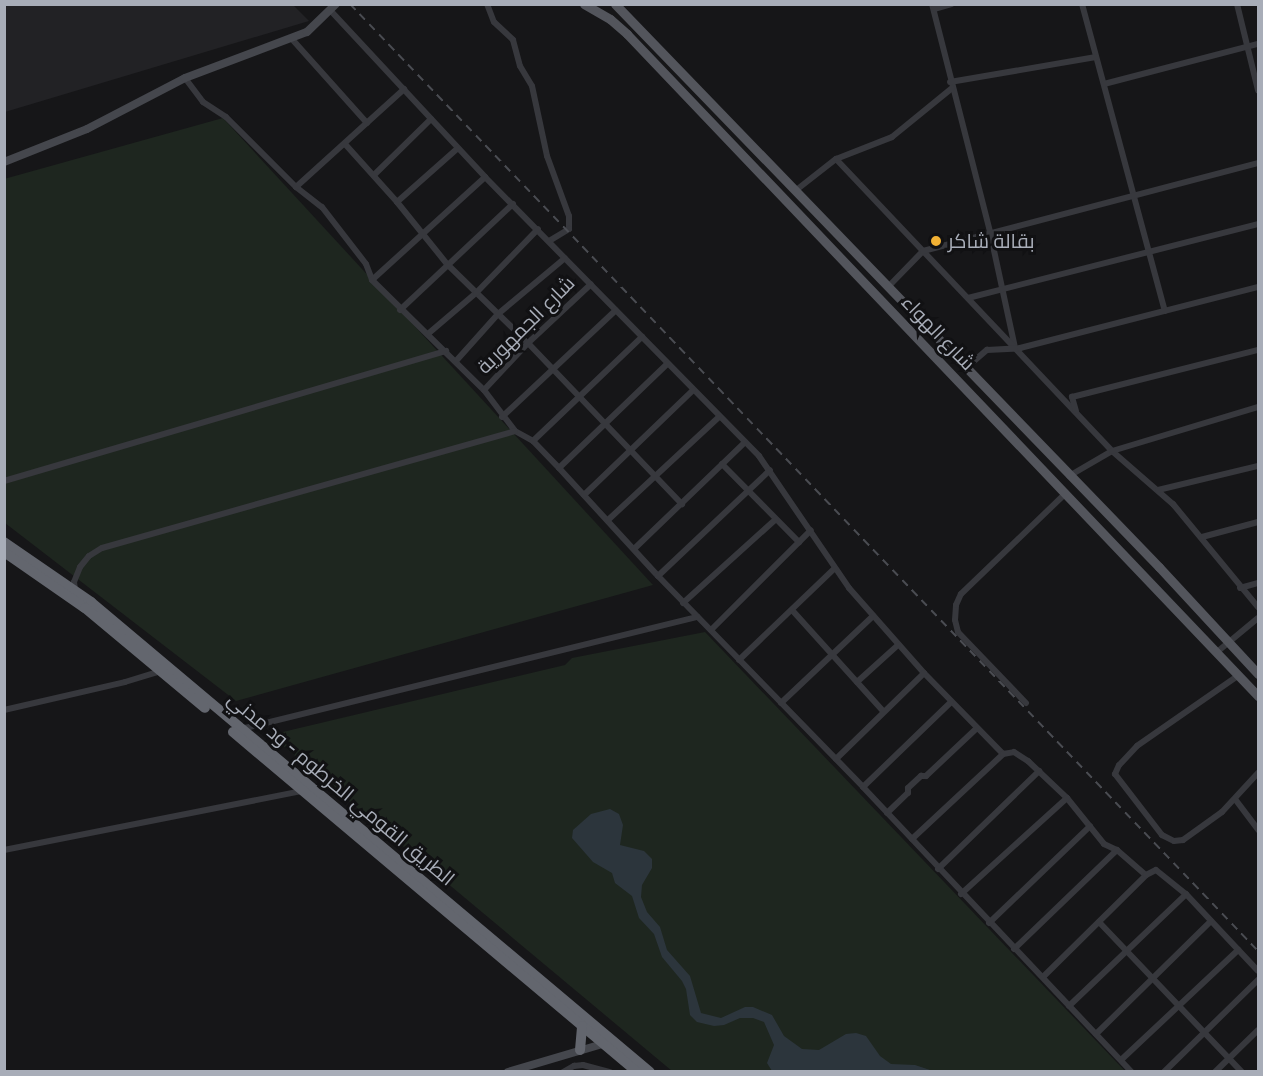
<!DOCTYPE html>
<html>
<head>
<meta charset="utf-8">
<style>
	body { margin:0 }
	#map { position:relative; width:1263px; height:1076px; overflow:hidden; background:#161618; font-family:Cabin,Cairo,sans-serif }
	div>[style] { position:absolute }
	.built>* { inset:0; background:#222225 }
	.green>* { inset:0; background:#1e261f }
	.water>* { inset:0; background:#2c353c }
	.street>* { height:6px; margin:-3px; padding:0 3px; transform-origin:3px; border-radius:3px; background:#37383d }
	.secondary>* { height:8px; margin:-4px; padding:0 4px; transform-origin:4px; border-radius:4px; background:#45474d }
	.primary>* { height:9px; margin:-4.5px; padding:0 4.5px; transform-origin:4.5px; border-radius:4.5px; background:#53555c }
	.highway>* { height:10px; margin:-5px; padding:0 5px; transform-origin:5px; border-radius:5px; background:#63666e }
	.rail>* { height:1.5px; margin-top:-0.75px; transform-origin:0; background:repeating-linear-gradient(90deg,#4a4c52 0 8px,transparent 0 14px) }
	.dots>* { width:16px; height:16px; translate:-50% -50%; box-sizing:border-box; border:3px solid #111113; border-radius:50% }
	span { translate:-50% -50%; white-space:nowrap; text-align:center; line-height:1.15; -webkit-text-stroke:6px #111113; paint-order:stroke }
	.poi-label { font-size:20px; color:#a8adb8 }
	.left { translate:0 -50%; text-align:left }
	.street-label { font-size:20px; color:#a8adb8 }
	.frame { position:absolute; inset:0; border:6px solid #a8adb8; pointer-events:none }
</style>
</head>
<body>
<div id="map">
	<div class="built">
		<i style="clip-path:polygon(5px 4px,293px 5px,309px 21px,5px 112px)"></i>
	</div>
	<div class="green">
		<i style="clip-path:polygon(223px 118px,653px 585px,236px 701px,5px 523px,4px 179px)"></i>
		<i style="clip-path:polygon(705px 632px,1125px 1071px,672px 1071px,270px 735px,565px 665px,572px 658px)"></i>
	</div>
	<div class="water">
		<i style="clip-path:polygon(610px 809px,619px 814px,623px 825px,620px 845px,644px 851px,652px 859px,652px 868px,642px 885px,641px 897px,647px 912px,660px 927px,667px 950px,690px 976px,701px 1013px,721px 1018px,745px 1007px,753px 1007px,772px 1015px,784px 1036px,802px 1049px,819px 1050px,846px 1034px,856px 1033px,866px 1036px,880px 1056px,891px 1064px,915px 1065px,933px 1071px,772px 1071px,767px 1063px,774px 1045px,764px 1022px,753px 1018px,740px 1018px,724px 1025px,714px 1026px,697px 1022px,690px 1015px,686px 989px,682px 981px,662px 957px,654px 934px,639px 918px,632px 896px,615px 883px,612px 873px,593px 862px,572px 838px,573px 830px,591px 814px)"></i>
	</div>
	<div class="street">
		<i style="left:487px;top:4px;width:19px;rotate:69deg"></i>
		<i style="left:494px;top:22px;width:26px;rotate:43deg"></i>
		<i style="left:513px;top:40px;width:27px;rotate:75deg"></i>
		<i style="left:520px;top:66px;width:23px;rotate:59deg"></i>
		<i style="left:532px;top:86px;width:72px;rotate:77.9deg"></i>
		<i style="left:547px;top:156px;width:64px;rotate:69.9deg"></i>
		<i style="left:569px;top:216px;width:13px;rotate:90deg"></i>
		<i style="left:569px;top:229px;width:23px;rotate:149deg"></i>
		<i style="left:932px;top:4px;width:235px;rotate:75.7deg"></i>
		<i style="left:990px;top:232px;width:119px;rotate:77.8deg"></i>
		<i style="left:1082px;top:4px;width:318px;rotate:74.9deg"></i>
		<i style="left:1237px;top:4px;width:89px;rotate:76.3deg"></i>
		<i style="left:934px;top:9px;width:18px;rotate:-16deg"></i>
		<i style="left:330px;top:10px;width:228px;rotate:47.1deg"></i>
		<i style="left:485px;top:177px;width:391px;rotate:45.5deg"></i>
		<i style="left:759px;top:456px;width:160px;rotate:55.7deg"></i>
		<i style="left:849px;top:588px;width:113px;rotate:48.6deg"></i>
		<i style="left:924px;top:673px;width:113px;rotate:45.7deg"></i>
		<i style="left:291px;top:38px;width:114px;rotate:48.2deg"></i>
		<i style="left:185px;top:78px;width:30px;rotate:53deg"></i>
		<i style="left:203px;top:102px;width:27px;rotate:33deg"></i>
		<i style="left:226px;top:117px;width:99px;rotate:45deg"></i>
		<i style="left:296px;top:187px;width:33px;rotate:38deg"></i>
		<i style="left:322px;top:207px;width:72px;rotate:52.3deg"></i>
		<i style="left:366px;top:264px;width:17px;rotate:69deg"></i>
		<i style="left:372px;top:280px;width:157px;rotate:44.5deg"></i>
		<i style="left:484px;top:390px;width:51px;rotate:52.9deg"></i>
		<i style="left:515px;top:431px;width:21px;rotate:29deg"></i>
		<i style="left:533px;top:441px;width:37px;rotate:46deg"></i>
		<i style="left:559px;top:468px;width:147px;rotate:47.5deg"></i>
		<i style="left:658px;top:576px;width:294px;rotate:45.8deg"></i>
		<i style="left:863px;top:787px;width:392px;rotate:46.7deg"></i>
		<i style="left:950px;top:82px;width:148px;rotate:-9.7deg"></i>
		<i style="left:1104px;top:84px;width:159px;rotate:-14.6deg"></i>
		<i style="left:345px;top:144px;width:78px;rotate:48.1deg"></i>
		<i style="left:397px;top:202px;width:80px;rotate:51.1deg"></i>
		<i style="left:447px;top:264px;width:113px;rotate:44.3deg"></i>
		<i style="left:528px;top:343px;width:223px;rotate:46.3deg"></i>
		<i style="left:836px;top:159px;width:402px;rotate:46.6deg"></i>
		<i style="left:1112px;top:451px;width:81px;rotate:41deg"></i>
		<i style="left:1173px;top:504px;width:134px;rotate:50.5deg"></i>
		<i style="left:374px;top:175px;width:80px;rotate:-44.5deg"></i>
		<i style="left:296px;top:187px;width:146px;rotate:-42.2deg"></i>
		<i style="left:795px;top:191px;width:52px;rotate:-38deg"></i>
		<i style="left:836px;top:159px;width:60px;rotate:-21.4deg"></i>
		<i style="left:892px;top:137px;width:77px;rotate:-39.2deg"></i>
		<i style="left:397px;top:202px;width:81px;rotate:-41.5deg"></i>
		<i style="left:372px;top:280px;width:153px;rotate:-42.3deg"></i>
		<i style="left:888px;top:287px;width:50px;rotate:-45.8deg"></i>
		<i style="left:923px;top:251px;width:346px;rotate:-14.7deg"></i>
		<i style="left:968px;top:298px;width:299px;rotate:-14.3deg"></i>
		<i style="left:400px;top:310px;width:155px;rotate:-43.2deg"></i>
		<i style="left:429px;top:333px;width:62px;rotate:-40.4deg"></i>
		<i style="left:476px;top:293px;width:89px;rotate:-45.9deg"></i>
		<i style="left:456px;top:361px;width:63px;rotate:-48.2deg"></i>
		<i style="left:498px;top:314px;width:87px;rotate:-39.9deg"></i>
		<i style="left:966px;top:368px;width:28px;rotate:-41deg"></i>
		<i style="left:987px;top:350px;width:33px;rotate:-3deg"></i>
		<i style="left:1020px;top:348px;width:246px;rotate:-14.4deg"></i>
		<i style="left:484px;top:390px;width:64px;rotate:-46.9deg"></i>
		<i style="left:528px;top:343px;width:86px;rotate:-43.1deg"></i>
		<i style="left:1076px;top:411px;width:15px;rotate:-106deg"></i>
		<i style="left:1072px;top:397px;width:192px;rotate:-14.2deg"></i>
		<i style="left:502px;top:417px;width:156px;rotate:-43.2deg"></i>
		<i style="left:533px;top:441px;width:151px;rotate:-43.7deg"></i>
		<i style="left:722px;top:464px;width:110px;rotate:45.4deg"></i>
		<i style="left:559px;top:468px;width:150px;rotate:-43.9deg"></i>
		<i style="left:1069px;top:476px;width:50px;rotate:-30.2deg"></i>
		<i style="left:1112px;top:451px;width:152px;rotate:-16.8deg"></i>
		<i style="left:4px;top:481px;width:461px;rotate:-16.4deg"></i>
		<i style="left:1158px;top:490px;width:103px;rotate:-13.5deg"></i>
		<i style="left:584px;top:495px;width:151px;rotate:-43.9deg"></i>
		<i style="left:608px;top:520px;width:151px;rotate:-42.9deg"></i>
		<i style="left:1202px;top:537px;width:58px;rotate:-15deg"></i>
		<i style="left:634px;top:549px;width:153px;rotate:-43.9deg"></i>
		<i style="left:658px;top:576px;width:154px;rotate:-43.4deg"></i>
		<i style="left:1240px;top:588px;width:19px;rotate:-16deg"></i>
		<i style="left:75px;top:590px;width:8px;rotate:-97deg"></i>
		<i style="left:74px;top:582px;width:16px;rotate:-68deg"></i>
		<i style="left:80px;top:567px;width:14px;rotate:-51deg"></i>
		<i style="left:89px;top:556px;width:15px;rotate:-32deg"></i>
		<i style="left:102px;top:548px;width:429px;rotate:-15.8deg"></i>
		<i style="left:683px;top:603px;width:125px;rotate:-42.1deg"></i>
		<i style="left:792px;top:610px;width:136px;rotate:48deg"></i>
		<i style="left:711px;top:630px;width:141px;rotate:-45deg"></i>
		<i style="left:1217px;top:652px;width:53px;rotate:-39.7deg"></i>
		<i style="left:739px;top:660px;width:132px;rotate:-43.8deg"></i>
		<i style="left:1239px;top:675px;width:124px;rotate:145.2deg"></i>
		<i style="left:1137px;top:746px;width:26px;rotate:133deg"></i>
		<i style="left:1119px;top:765px;width:10px;rotate:114deg"></i>
		<i style="left:1115px;top:774px;width:77px;rotate:52.4deg"></i>
		<i style="left:1162px;top:835px;width:13px;rotate:27deg"></i>
		<i style="left:1174px;top:841px;width:9px;rotate:-6deg"></i>
		<i style="left:1183px;top:840px;width:48px;rotate:-35.7deg"></i>
		<i style="left:1222px;top:812px;width:53px;rotate:-47.3deg"></i>
		<i style="left:857px;top:682px;width:55px;rotate:-42.1deg"></i>
		<i style="left:781px;top:703px;width:127px;rotate:-43.4deg"></i>
		<i style="left:1026px;top:703px;width:98px;rotate:-133.8deg"></i>
		<i style="left:958px;top:632px;width:12px;rotate:-104deg"></i>
		<i style="left:955px;top:620px;width:15px;rotate:-86deg"></i>
		<i style="left:956px;top:605px;width:12px;rotate:-66deg"></i>
		<i style="left:961px;top:594px;width:146px;rotate:-43.9deg"></i>
		<i style="left:4px;top:710px;width:124px;rotate:-13deg"></i>
		<i style="left:125px;top:682px;width:38px;rotate:-17deg"></i>
		<i style="left:241px;top:729px;width:470px;rotate:-13.8deg"></i>
		<i style="left:836px;top:759px;width:123px;rotate:-44.3deg"></i>
		<i style="left:863px;top:787px;width:122px;rotate:-44deg"></i>
		<i style="left:1235px;top:799px;width:39px;rotate:53deg"></i>
		<i style="left:887px;top:813px;width:29px;rotate:-44deg"></i>
		<i style="left:908px;top:793px;width:5px;rotate:-90deg"></i>
		<i style="left:908px;top:788px;width:18px;rotate:-43deg"></i>
		<i style="left:921px;top:776px;width:5px"></i>
		<i style="left:926px;top:776px;width:70px;rotate:-43.3deg"></i>
		<i style="left:912px;top:839px;width:125px;rotate:-43deg"></i>
		<i style="left:1003px;top:754px;width:11px;rotate:-10deg"></i>
		<i style="left:1014px;top:752px;width:17px;rotate:33deg"></i>
		<i style="left:1028px;top:761px;width:54px;rotate:43.5deg"></i>
		<i style="left:1067px;top:798px;width:59px;rotate:51.2deg"></i>
		<i style="left:1104px;top:844px;width:14px;rotate:25deg"></i>
		<i style="left:1117px;top:850px;width:38px;rotate:41deg"></i>
		<i style="left:4px;top:850px;width:303px;rotate:-11.2deg"></i>
		<i style="left:938px;top:869px;width:141px;rotate:-44.1deg"></i>
		<i style="left:961px;top:894px;width:143px;rotate:-42.2deg"></i>
		<i style="left:1099px;top:922px;width:207px;rotate:46.4deg"></i>
		<i style="left:989px;top:923px;width:140px;rotate:-43.8deg"></i>
		<i style="left:1014px;top:949px;width:143px;rotate:-43.9deg"></i>
		<i style="left:1043px;top:977px;width:145px;rotate:-44.7deg"></i>
		<i style="left:1146px;top:875px;width:11px;rotate:-27deg"></i>
		<i style="left:1156px;top:870px;width:38px;rotate:39deg"></i>
		<i style="left:1186px;top:894px;width:105px;rotate:46.9deg"></i>
		<i style="left:1069px;top:1006px;width:162px;rotate:-43.7deg"></i>
		<i style="left:1096px;top:1034px;width:161px;rotate:-44.5deg"></i>
		<i style="left:1121px;top:1060px;width:161px;rotate:-43.2deg"></i>
		<i style="left:563px;top:1072px;width:13px;rotate:-29deg"></i>
		<i style="left:574px;top:1066px;width:9px;rotate:-6deg"></i>
		<i style="left:583px;top:1065px;width:28px;rotate:15deg"></i>
		<i style="left:1164px;top:1072px;width:132px;rotate:-44.4deg"></i>
		<i style="left:1215px;top:1072px;width:60px;rotate:-44.3deg"></i>
	</div>
	<div class="secondary">
		<i style="left:4px;top:162px;width:89px;rotate:-21.7deg"></i>
		<i style="left:87px;top:129px;width:110px;rotate:-27.5deg"></i>
		<i style="left:185px;top:78px;width:130px;rotate:-20.7deg"></i>
		<i style="left:307px;top:32px;width:40px;rotate:-44deg"></i>
		<i style="left:508px;top:1072px;width:102px;rotate:-16.5deg"></i>
	</div>
	<div class="primary">
		<i style="left:584px;top:4px;width:30px;rotate:30deg"></i>
		<i style="left:610px;top:19px;width:23px;rotate:41deg"></i>
		<i style="left:627px;top:34px;width:915px;rotate:46.37deg"></i>
		<i style="left:615px;top:4px;width:783px;rotate:45.98deg"></i>
		<i style="left:1159px;top:567px;width:146px;rotate:47.2deg"></i>
	</div>
	<div class="highway">
		<i style="left:4px;top:542px;width:106px;rotate:34.6deg"></i>
		<i style="left:91px;top:602px;width:730px;rotate:40.06deg"></i>
		<i style="left:4px;top:552px;width:98px;rotate:34.7deg"></i>
		<i style="left:85px;top:608px;width:156px;rotate:39.8deg"></i>
		<i style="left:233px;top:732px;width:528px;rotate:40.08deg"></i>
		<i style="left:580px;top:1050px;width:24px;rotate:-85deg"></i>
	</div>
	<div class="rail">
		<i style="left:350px;top:4px;width:1312px;rotate:46.2deg"></i>
	</div>
	<div class="dots">
		<i style="left:936px;top:241px;background:#f2b134"></i>
	</div>
	<div class="poi-label">
		<span class="left" style="left:948px;top:241px">بقالة شاكر</span>
	</div>
	<div class="street-label">
		<span style="left:526px;top:325px;rotate:-45deg">شارع الجمهورية</span>
		<span style="left:938px;top:333px;rotate:46deg">شارع الهواء</span>
		<span style="left:341px;top:789px;rotate:40deg">الطريق القومي الخرطوم - ود مدني</span>
	</div>
	<div class="frame"></div>
</div>
</body>
</html>
